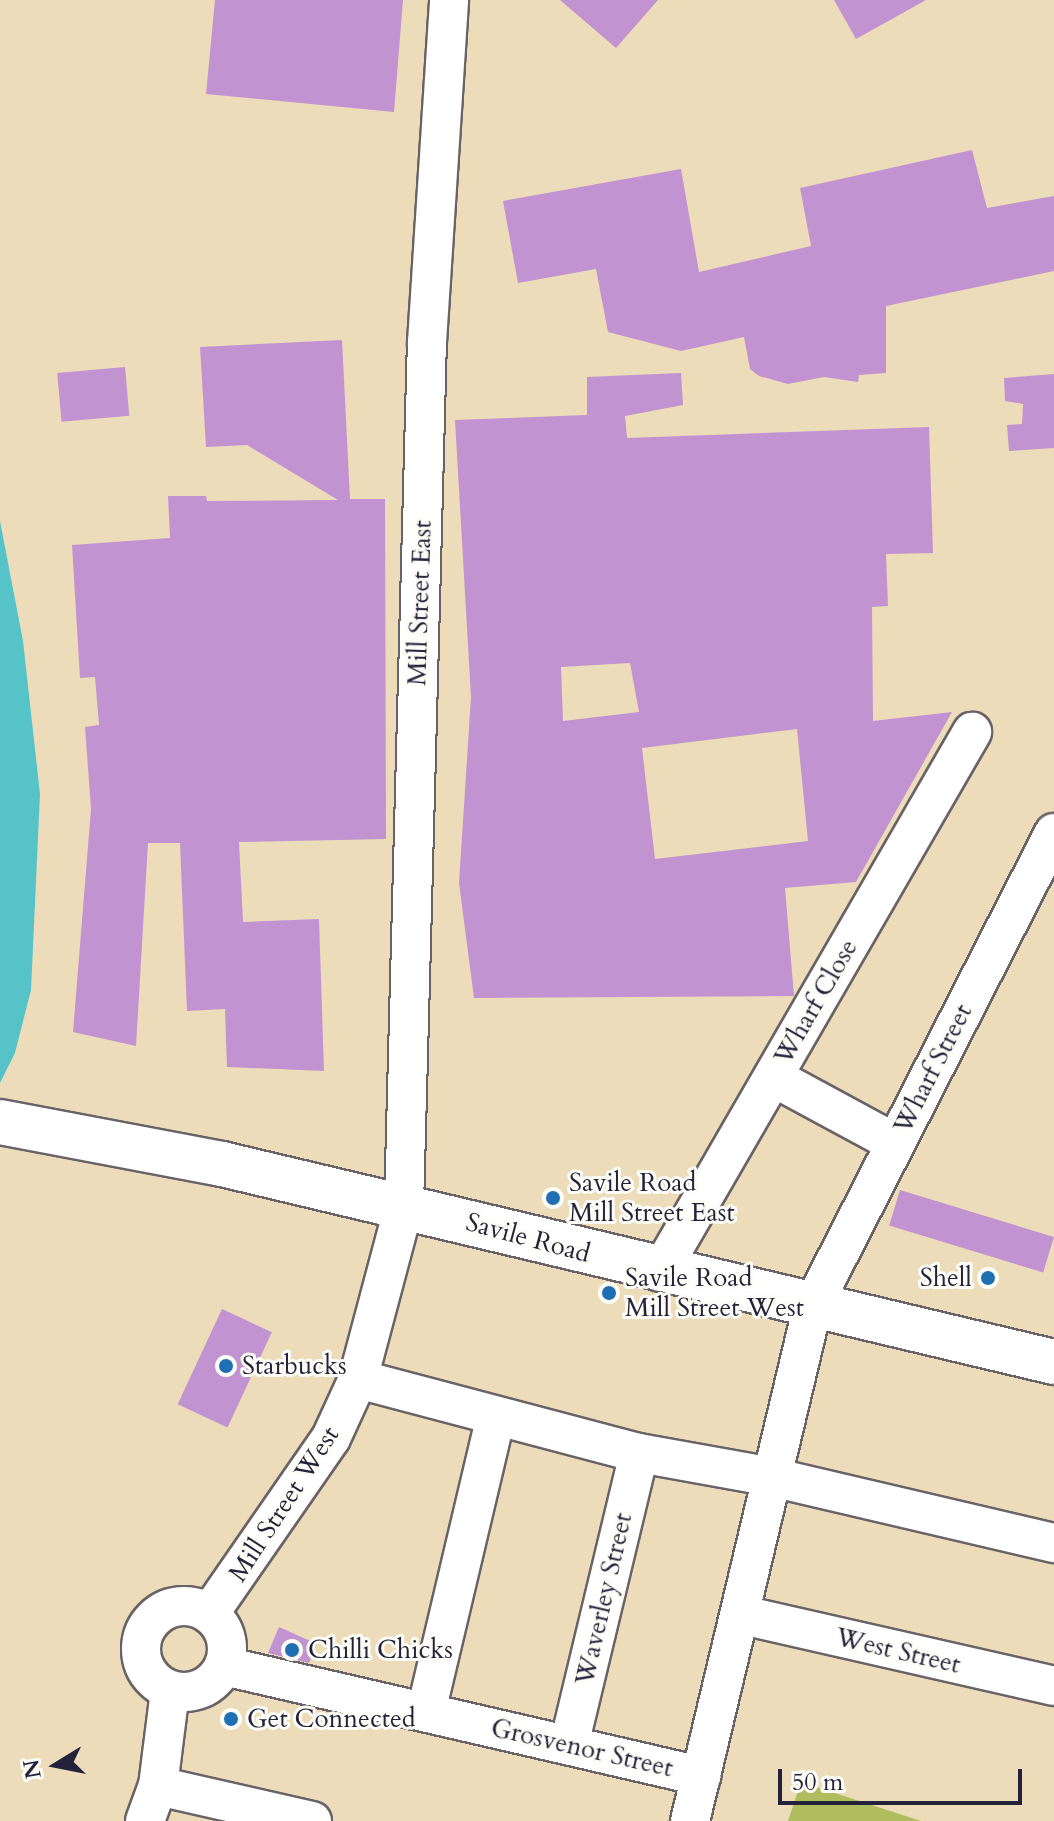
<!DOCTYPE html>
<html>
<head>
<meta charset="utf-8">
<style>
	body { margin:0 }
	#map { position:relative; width:1054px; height:1821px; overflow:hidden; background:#eddcb9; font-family:Cardo,serif }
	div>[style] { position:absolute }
	.green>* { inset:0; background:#b0bd5f }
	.water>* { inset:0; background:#56c3c9 }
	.building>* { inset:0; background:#c193d0; transform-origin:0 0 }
	.roads { filter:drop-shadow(2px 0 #696367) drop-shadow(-2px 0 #696367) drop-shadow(0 2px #696367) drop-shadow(0 -2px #696367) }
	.minor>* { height:38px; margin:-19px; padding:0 19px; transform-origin:19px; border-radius:19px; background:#fff }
	.minor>.ring { margin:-19px; padding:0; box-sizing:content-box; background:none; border:38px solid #fff; border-radius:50% }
	.major>* { height:44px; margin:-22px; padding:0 22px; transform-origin:22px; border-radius:22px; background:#fff }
	.dots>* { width:22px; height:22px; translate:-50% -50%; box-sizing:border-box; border:4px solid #fdfcf7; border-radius:50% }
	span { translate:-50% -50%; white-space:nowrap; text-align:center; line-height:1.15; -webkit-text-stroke:6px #fdfcf7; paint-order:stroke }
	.street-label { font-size:26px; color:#22223b }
	.poi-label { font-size:26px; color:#22223b }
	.left { translate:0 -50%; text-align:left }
	.right { translate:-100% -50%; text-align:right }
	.north { position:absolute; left:16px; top:1725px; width:80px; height:80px; -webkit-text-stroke:6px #fdfcf7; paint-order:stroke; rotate:260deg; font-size:22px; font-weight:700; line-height:32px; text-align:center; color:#22223b }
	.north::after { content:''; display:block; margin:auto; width:28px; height:36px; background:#22223b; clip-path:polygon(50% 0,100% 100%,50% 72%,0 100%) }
	.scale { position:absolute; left:778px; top:1769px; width:244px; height:36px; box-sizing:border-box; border:4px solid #22223b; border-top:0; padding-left:10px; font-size:24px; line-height:28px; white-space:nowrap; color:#22223b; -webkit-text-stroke:6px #fdfcf7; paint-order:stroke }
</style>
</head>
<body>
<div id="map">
	<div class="green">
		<i style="clip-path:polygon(801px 1782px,921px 1821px,788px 1821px)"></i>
	</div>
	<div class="water">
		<i style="clip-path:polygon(0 521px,23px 641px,40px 794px,31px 990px,15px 1053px,0 1083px)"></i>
	</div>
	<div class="building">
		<i style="clip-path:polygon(215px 0,403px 0,394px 112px,206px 94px)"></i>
		<i style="clip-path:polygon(560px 0,658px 0,616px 48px)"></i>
		<i style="clip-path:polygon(834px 0,926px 0,856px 39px)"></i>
		<i style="clip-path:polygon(972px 150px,987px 208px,1054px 196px,1054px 271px,886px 306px,886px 373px,859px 375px,858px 382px,824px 377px,788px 384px,759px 376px,750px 369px,744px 337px,681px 351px,608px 332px,596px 269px,518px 283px,503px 201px,681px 169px,699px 272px,811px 246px,800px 188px)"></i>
		<i style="clip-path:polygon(342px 340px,350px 499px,385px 499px,386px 839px,239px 842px,243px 922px,319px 919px,324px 1071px,227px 1067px,225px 1009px,187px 1011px,180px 843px,148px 843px,136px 1046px,73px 1032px,91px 809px,85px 727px,99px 725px,95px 677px,80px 678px,72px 545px,170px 538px,168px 496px,206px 496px,207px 501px,338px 500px,247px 445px,206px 447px,200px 347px)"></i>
		<i style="left:125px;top:367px;width:49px;height:68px;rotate:85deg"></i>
		<i style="clip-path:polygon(evenodd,681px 373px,683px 405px,625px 416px,627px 438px,929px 427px,933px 553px,886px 554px,888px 606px,872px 607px,873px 721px,952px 712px,856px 882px,785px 888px,794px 996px,474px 998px,459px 883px,471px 697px,455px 420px,587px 415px,587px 377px,681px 373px,630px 663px,639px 712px,563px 721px,561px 667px,630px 663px,681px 373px,797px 729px,808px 841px,655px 859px,642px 748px,797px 729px)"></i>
		<i style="clip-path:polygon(1054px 374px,1054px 448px,1009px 451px,1007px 425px,1022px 424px,1023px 404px,1005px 401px,1004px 378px)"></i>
		<i style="left:900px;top:1190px;width:161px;height:37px;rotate:17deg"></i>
		<i style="left:222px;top:1309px;width:55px;height:105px;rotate:25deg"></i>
		<i style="clip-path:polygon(279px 1627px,317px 1644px,309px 1663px,268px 1653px)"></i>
	</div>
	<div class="roads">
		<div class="minor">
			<i style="left:773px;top:1077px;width:139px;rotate:28.4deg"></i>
			<i style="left:660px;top:1272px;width:624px;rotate:-59.98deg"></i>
			<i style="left:358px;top:1379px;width:291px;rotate:14.8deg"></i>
			<i style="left:639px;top:1453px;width:135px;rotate:10.2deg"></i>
			<i style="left:772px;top:1477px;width:290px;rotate:13.2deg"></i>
			<i class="ring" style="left:141px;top:1606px;width:48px;height:48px"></i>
			<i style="left:209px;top:1614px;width:214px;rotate:-55.3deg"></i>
			<i style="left:331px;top:1438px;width:65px;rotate:-65.4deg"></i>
			<i style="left:358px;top:1379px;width:179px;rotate:-75.1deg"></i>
			<i style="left:404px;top:1206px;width:864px;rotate:-88.48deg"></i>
			<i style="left:427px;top:342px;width:343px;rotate:-86.3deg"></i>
			<i style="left:742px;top:1615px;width:320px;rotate:12.8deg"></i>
			<i style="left:224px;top:1666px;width:490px;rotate:13deg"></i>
			<i style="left:426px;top:1712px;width:304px;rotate:-76.7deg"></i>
			<i style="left:569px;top:1745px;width:300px;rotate:-76.5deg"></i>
			<i style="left:158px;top:1786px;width:158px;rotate:12.8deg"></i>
			<i style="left:145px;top:1821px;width:37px;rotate:-70deg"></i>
			<i style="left:158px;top:1786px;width:96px;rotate:-82.8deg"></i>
			<i style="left:690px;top:1821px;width:530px;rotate:-76.59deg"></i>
			<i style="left:813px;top:1305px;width:530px;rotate:-62.95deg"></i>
		</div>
		<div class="major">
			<i style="left:0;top:1122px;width:226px;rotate:10.7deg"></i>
			<i style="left:222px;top:1164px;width:855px;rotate:13.39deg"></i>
		</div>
	</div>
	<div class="dots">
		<i style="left:553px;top:1198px;background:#1f6fb2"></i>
		<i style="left:988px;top:1278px;background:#1f6fb2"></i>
		<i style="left:609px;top:1293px;background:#1f6fb2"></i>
		<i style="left:226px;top:1366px;background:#1f6fb2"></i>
		<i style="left:292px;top:1650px;background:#1f6fb2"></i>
		<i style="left:231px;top:1719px;background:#1f6fb2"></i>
	</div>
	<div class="street-label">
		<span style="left:420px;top:603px;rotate:-88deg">Mill Street East</span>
		<span style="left:816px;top:1002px;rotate:-60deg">Wharf Close</span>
		<span style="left:933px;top:1069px;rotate:-63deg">Wharf Street</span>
		<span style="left:528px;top:1238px;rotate:15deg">Savile Road</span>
		<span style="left:284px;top:1504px;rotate:-57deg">Mill Street West</span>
		<span style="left:604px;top:1599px;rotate:-77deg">Waverley Street</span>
		<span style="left:898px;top:1651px;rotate:13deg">West Street</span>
		<span style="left:582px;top:1748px;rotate:13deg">Grosvenor Street</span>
	</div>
	<div class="poi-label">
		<span class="left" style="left:569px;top:1198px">Savile Road<br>Mill Street East</span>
		<span class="left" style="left:625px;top:1293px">Savile Road<br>Mill Street West</span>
		<span class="right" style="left:972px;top:1278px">Shell</span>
		<span class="left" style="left:242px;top:1366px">Starbucks</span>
		<span class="left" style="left:308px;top:1650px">Chilli Chicks</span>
		<span class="left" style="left:247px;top:1719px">Get Connected</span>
	</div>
	<div class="north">N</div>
	<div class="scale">50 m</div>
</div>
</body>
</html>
